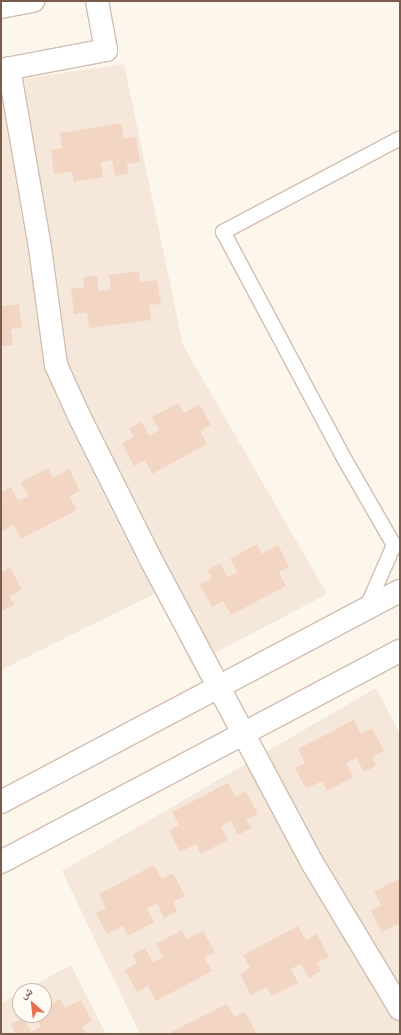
<!DOCTYPE html>
<html>
<head>
<meta charset="utf-8">
<style>
	body { margin:0 }
	#map { position:relative; width:401px; height:1035px; overflow:hidden; background:#fdf6ec; font-family:Figtree,"Noto Naskh Arabic",sans-serif }
	div>[style] { position:absolute }
	.residential>* { inset:0; background:#f5e8da }
	.building>* { inset:0; background:#f3d5c3 }
	.roads { filter:drop-shadow(1px 0 #d1beb0) drop-shadow(-1px 0 #d1beb0) drop-shadow(0 1px #d1beb0) drop-shadow(0 -1px #d1beb0) }
	.service>* { height:14px; margin:-7px; padding:0 7px; transform-origin:7px; border-radius:7px; background:#fff }
	.minor>* { height:22px; margin:-11px; padding:0 11px; transform-origin:11px; border-radius:11px; background:#fff }
	span { translate:-50% -50%; white-space:nowrap; text-align:center; line-height:1.15; -webkit-text-stroke:4px #fffaf3; paint-order:stroke }
	.frame { position:absolute; inset:0; border:2px solid #7a5c4d; pointer-events:none }
	.north { position:absolute; left:12px; top:983px; width:40px; height:40px; box-sizing:border-box; background:#fffaf3; border:1px solid #cabbb1; border-radius:50%; rotate:332deg; font-size:11px; font-weight:700; line-height:16px; text-align:center; color:#7a5c4d }
	.north::after { content:''; display:block; margin:auto; width:14px; height:18px; background:#e76f51; clip-path:polygon(50% 0,100% 100%,50% 72%,0 100%) }
</style>
</head>
<body>
<div id="map">
	<div class="residential">
		<i style="clip-path:polygon(124px 64px,183px 345px,327px 594px,192px 665px,156px 593px,1px 670px,1px 82px)"></i>
		<i style="clip-path:polygon(376px 688px,400px 734px,400px 1034px,140px 1034px,62px 871px)"></i>
		<i style="clip-path:polygon(71px 965px,106px 1034px,1px 1034px,1px 1003px,20px 993px,20px 1015px,44px 1015px,44px 991px,23px 991px)"></i>
	</div>
	<div class="building">
		<i style="clip-path:polygon(121px 123px,124px 139px,136px 137px,140px 162px,127px 164px,128px 174px,115px 176px,112px 160px,101px 162px,103px 177px,74px 182px,72px 171px,54px 174px,51px 150px,62px 148px,60px 133px)"></i>
		<i style="clip-path:polygon(139px 271px,140px 282px,157px 280px,161px 304px,149px 305px,151px 320px,89px 328px,87px 312px,74px 314px,71px 289px,84px 287px,83px 277px,97px 276px,99px 291px,111px 290px,109px 275px)"></i>
		<i style="clip-path:polygon(19px 304px,22px 328px,11px 329px,13px 345px,1px 346px,1px 306px)"></i>
		<i style="clip-path:polygon(178px 403px,184px 413px,199px 404px,211px 425px,200px 431px,207px 444px,152px 474px,145px 460px,134px 466px,122px 443px,134px 437px,129px 428px,142px 422px,149px 436px,159px 430px,152px 417px)"></i>
		<i style="clip-path:polygon(48px 468px,53px 478px,69px 469px,80px 491px,69px 496px,77px 510px,21px 539px,14px 525px,3px 531px,1px 528px,1px 503px,3px 502px,1px 492px,11px 487px,18px 501px,28px 496px,21px 482px)"></i>
		<i style="clip-path:polygon(257px 544px,262px 554px,278px 545px,289px 567px,279px 572px,286px 586px,231px 615px,223px 601px,212px 607px,200px 585px,212px 578px,207px 570px,220px 563px,227px 577px,238px 572px,230px 559px)"></i>
		<i style="clip-path:polygon(10px 567px,22px 590px,10px 596px,14px 605px,2px 611px,1px 572px)"></i>
		<i style="clip-path:polygon(354px 720px,361px 734px,372px 728px,384px 751px,372px 757px,376px 766px,364px 772px,356px 758px,346px 763px,353px 777px,327px 791px,322px 781px,306px 789px,295px 768px,305px 763px,298px 749px)"></i>
		<i style="clip-path:polygon(228px 783px,235px 797px,246px 791px,258px 814px,246px 820px,251px 828px,238px 835px,231px 821px,221px 826px,228px 840px,201px 854px,196px 844px,180px 852px,169px 831px,179px 825px,172px 812px)"></i>
		<i style="clip-path:polygon(154px 865px,162px 879px,173px 873px,185px 896px,173px 902px,177px 911px,164px 918px,157px 903px,147px 909px,154px 922px,128px 936px,123px 926px,107px 934px,96px 913px,106px 908px,99px 894px)"></i>
		<i style="clip-path:polygon(400px 878px,400px 928px,398px 924px,382px 932px,371px 911px,381px 905px,374px 892px)"></i>
		<i style="clip-path:polygon(298px 926px,306px 940px,317px 934px,329px 957px,317px 963px,321px 971px,309px 978px,301px 964px,291px 969px,298px 983px,272px 996px,266px 987px,251px 995px,240px 974px,250px 968px,243px 955px)"></i>
		<i style="clip-path:polygon(182px 930px,187px 939px,203px 931px,215px 952px,204px 958px,212px 971px,156px 1001px,148px 986px,137px 992px,125px 970px,137px 963px,133px 955px,145px 948px,153px 962px,163px 957px,156px 944px)"></i>
		<i style="clip-path:polygon(60px 999px,65px 1008px,81px 1000px,92px 1021px,82px 1026px,86px 1034px,13px 1034px,15px 1033px,11px 1024px,23px 1018px,31px 1032px,41px 1026px,35px 1015px,44px 1015px,44px 1007px)"></i>
		<i style="clip-path:polygon(227px 1004px,234px 1017px,245px 1012px,257px 1034px,172px 1034px,171px 1032px)"></i>
	</div>
	<div class="roads">
		<div class="service">
			<i style="left:394px;top:545px;width:96px;rotate:-120deg"></i>
			<i style="left:346px;top:462px;width:261px;rotate:-118.1deg"></i>
			<i style="left:223px;top:232px;width:199px;rotate:-27.9deg"></i>
			<i style="left:399px;top:139px;width:2px;rotate:63deg"></i>
			<i style="left:366px;top:609px;width:70px;rotate:-66.4deg"></i>
			<i style="left:394px;top:545px;width:6px;rotate:9deg"></i>
		</div>
		<div class="minor">
			<i style="left:1px;top:7px;width:33px;rotate:-11deg"></i>
			<i style="left:9px;top:68px;width:183px;rotate:80.2deg"></i>
			<i style="left:40px;top:248px;width:118px;rotate:82.2deg"></i>
			<i style="left:56px;top:365px;width:56px;rotate:65.7deg"></i>
			<i style="left:79px;top:416px;width:157px;rotate:63.4deg"></i>
			<i style="left:149px;top:556px;width:349px;rotate:62deg"></i>
			<i style="left:313px;top:864px;width:169px;rotate:59deg"></i>
			<i style="left:1px;top:70px;width:107px;rotate:-10.8deg"></i>
			<i style="left:106px;top:50px;width:50px;rotate:-100.4deg"></i>
			<i style="left:1px;top:802px;width:451px;rotate:-27.9deg"></i>
			<i style="left:1px;top:862px;width:451px;rotate:-27.9deg"></i>
		</div>
	</div>
	<div class="frame"></div>
	<div class="north">ش</div>
</div>
</body>
</html>
